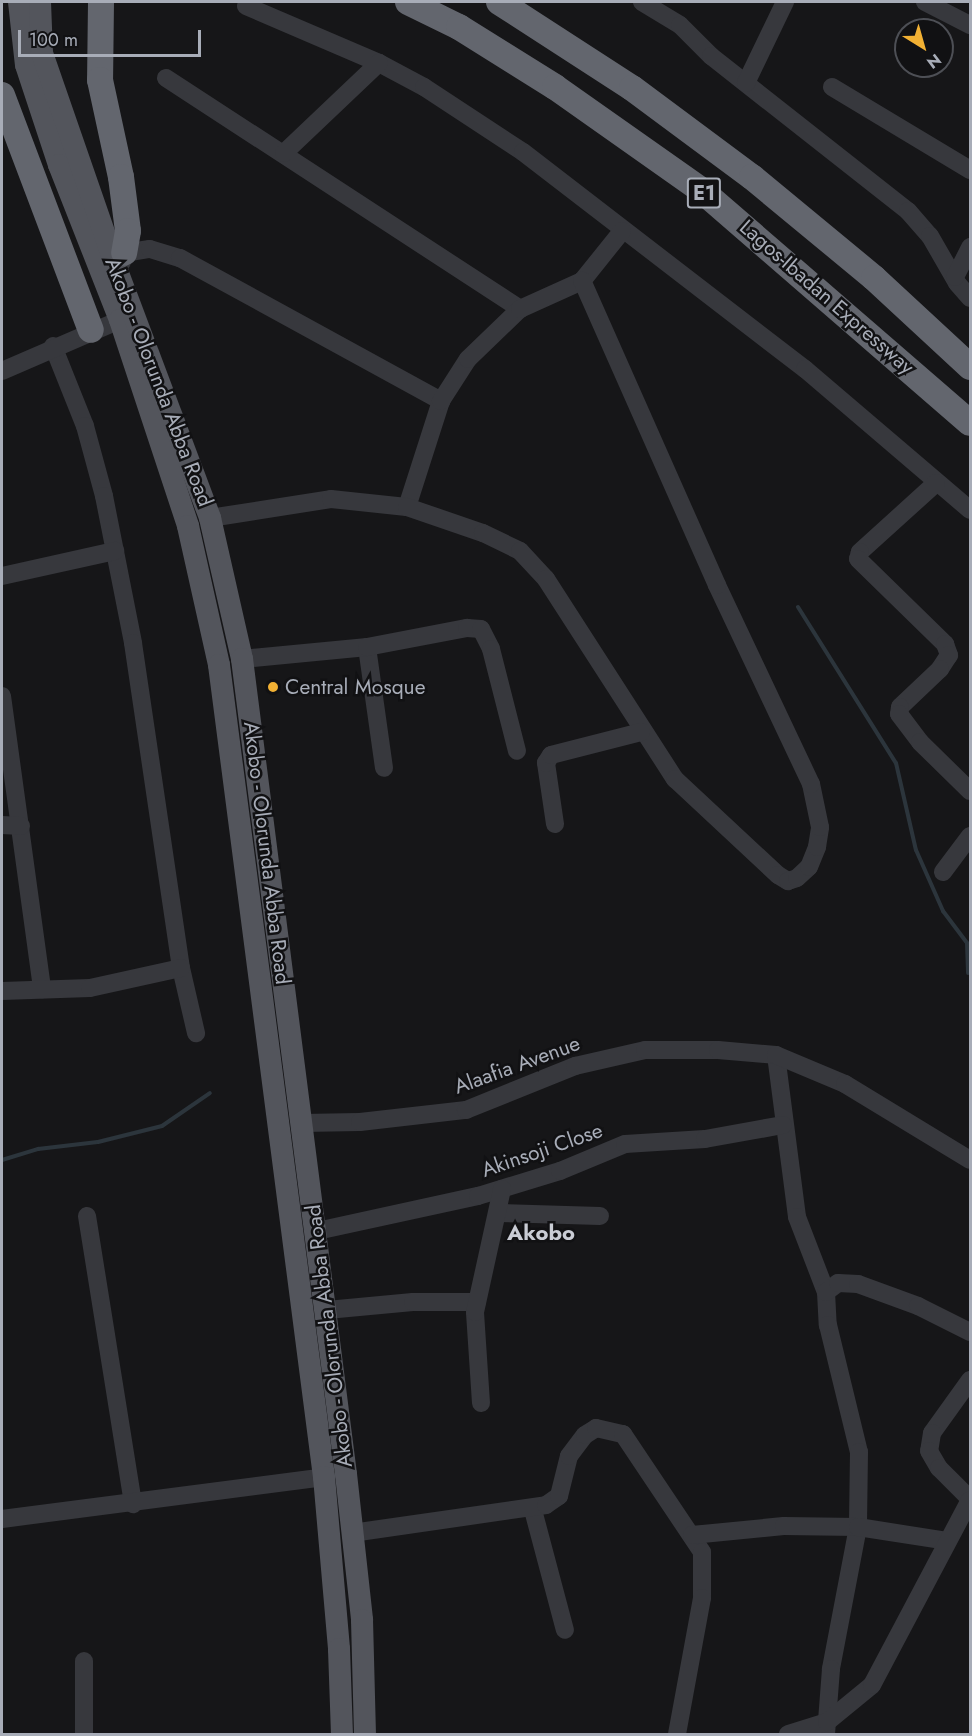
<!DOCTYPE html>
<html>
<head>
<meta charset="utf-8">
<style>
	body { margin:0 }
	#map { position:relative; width:972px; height:1736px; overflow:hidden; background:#161618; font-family:Jost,sans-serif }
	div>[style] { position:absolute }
	.stream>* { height:4px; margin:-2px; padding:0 2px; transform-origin:2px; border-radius:2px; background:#2c353c }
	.minor>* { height:18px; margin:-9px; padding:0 9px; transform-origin:9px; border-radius:9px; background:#37383d }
	.major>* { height:22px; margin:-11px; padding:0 11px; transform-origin:11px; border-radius:11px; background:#53555c }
	.highway>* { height:26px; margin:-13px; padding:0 13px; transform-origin:13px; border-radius:13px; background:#63666e }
	.dots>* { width:16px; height:16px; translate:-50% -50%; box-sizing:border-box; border:3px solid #111113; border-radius:50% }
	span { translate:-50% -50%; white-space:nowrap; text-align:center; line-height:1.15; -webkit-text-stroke:5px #111113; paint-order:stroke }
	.shield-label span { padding:2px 4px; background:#111113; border:2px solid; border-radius:4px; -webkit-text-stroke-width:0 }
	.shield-label { font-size:20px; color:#a8adb8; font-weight:700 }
	.street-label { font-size:21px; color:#a8adb8 }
	.poi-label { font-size:21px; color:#a8adb8 }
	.left { translate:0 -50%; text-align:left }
	.neighbourhood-label { font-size:22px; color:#c9ccd4; font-weight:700 }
	.frame { position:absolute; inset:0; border:3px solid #a8adb8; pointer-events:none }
	.north { position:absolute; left:894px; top:18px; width:60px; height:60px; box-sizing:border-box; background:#111113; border:2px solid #4d4f55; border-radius:50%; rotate:143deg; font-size:16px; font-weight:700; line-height:24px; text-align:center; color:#a8adb8 }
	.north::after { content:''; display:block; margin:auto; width:21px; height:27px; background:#f2b134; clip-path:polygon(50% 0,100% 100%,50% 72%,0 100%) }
	.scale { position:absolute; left:18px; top:30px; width:183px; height:27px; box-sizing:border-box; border:3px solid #a8adb8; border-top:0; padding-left:8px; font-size:18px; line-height:21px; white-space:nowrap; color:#a8adb8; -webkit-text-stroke:4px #111113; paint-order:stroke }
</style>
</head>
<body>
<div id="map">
	<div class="stream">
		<i style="left:798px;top:607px;width:184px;rotate:57.9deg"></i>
		<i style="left:896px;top:763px;width:89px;rotate:77.1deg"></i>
		<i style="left:916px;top:850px;width:67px;rotate:66.1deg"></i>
		<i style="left:943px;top:911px;width:40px;rotate:53deg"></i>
		<i style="left:967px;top:943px;width:30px;rotate:88deg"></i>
		<i style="left:2px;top:1160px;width:38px;rotate:-17deg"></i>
		<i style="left:38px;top:1149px;width:60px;rotate:-6.7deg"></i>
		<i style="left:98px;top:1142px;width:66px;rotate:-14deg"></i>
		<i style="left:162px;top:1126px;width:58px;rotate:-34.5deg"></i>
	</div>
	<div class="minor">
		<i style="left:642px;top:2px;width:44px;rotate:31.2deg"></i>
		<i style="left:680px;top:25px;width:44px;rotate:45deg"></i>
		<i style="left:711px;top:56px;width:251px;rotate:38.2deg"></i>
		<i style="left:908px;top:211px;width:33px;rotate:49deg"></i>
		<i style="left:930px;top:236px;width:54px;rotate:60.1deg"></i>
		<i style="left:957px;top:283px;width:20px;rotate:49deg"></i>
		<i style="left:925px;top:2px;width:51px;rotate:27.1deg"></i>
		<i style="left:246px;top:6px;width:145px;rotate:23.2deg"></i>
		<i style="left:379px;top:63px;width:51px;rotate:28.1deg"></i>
		<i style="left:424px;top:87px;width:118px;rotate:33.3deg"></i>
		<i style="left:523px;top:152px;width:356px;rotate:37.6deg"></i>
		<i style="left:805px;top:369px;width:217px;rotate:40.5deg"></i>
		<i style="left:166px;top:78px;width:423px;rotate:33.1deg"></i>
		<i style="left:746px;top:83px;width:90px;rotate:-64.3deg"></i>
		<i style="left:832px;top:87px;width:161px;rotate:31deg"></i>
		<i style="left:284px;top:153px;width:131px;rotate:-43.5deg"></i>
		<i style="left:122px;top:262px;width:9px;rotate:-77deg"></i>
		<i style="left:124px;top:253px;width:26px;rotate:-9deg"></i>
		<i style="left:150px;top:249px;width:31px;rotate:17deg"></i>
		<i style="left:180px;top:258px;width:298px;rotate:28.7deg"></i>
		<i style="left:955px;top:277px;width:34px;rotate:-63deg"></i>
		<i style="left:53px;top:346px;width:86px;rotate:68.2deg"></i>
		<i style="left:85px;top:426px;width:73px;rotate:74.8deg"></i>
		<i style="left:104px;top:496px;width:150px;rotate:78.8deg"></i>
		<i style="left:133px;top:643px;width:329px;rotate:81.6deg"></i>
		<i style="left:181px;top:968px;width:67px;rotate:77deg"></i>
		<i style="left:2px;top:371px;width:129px;rotate:-23.4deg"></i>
		<i style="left:936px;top:483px;width:103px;rotate:137.8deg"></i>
		<i style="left:860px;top:552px;width:7px;rotate:106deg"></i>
		<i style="left:858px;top:559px;width:122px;rotate:44.3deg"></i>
		<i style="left:945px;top:644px;width:12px;rotate:70deg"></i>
		<i style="left:949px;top:655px;width:17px;rotate:123deg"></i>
		<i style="left:940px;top:669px;width:55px;rotate:136.5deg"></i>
		<i style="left:900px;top:707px;width:7px;rotate:98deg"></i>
		<i style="left:899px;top:714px;width:35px;rotate:53deg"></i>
		<i style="left:920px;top:742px;width:70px;rotate:44.4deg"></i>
		<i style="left:407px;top:507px;width:111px;rotate:-72.2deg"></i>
		<i style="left:441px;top:401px;width:50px;rotate:-57.3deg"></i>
		<i style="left:468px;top:359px;width:72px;rotate:-43.9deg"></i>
		<i style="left:520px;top:309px;width:68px;rotate:-24.3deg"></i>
		<i style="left:582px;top:281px;width:64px;rotate:-51.3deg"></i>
		<i style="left:210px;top:518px;width:122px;rotate:-8.9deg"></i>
		<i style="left:331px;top:499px;width:76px;rotate:6deg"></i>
		<i style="left:407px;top:507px;width:80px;rotate:18.9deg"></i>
		<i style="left:483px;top:533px;width:41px;rotate:25.9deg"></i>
		<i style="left:520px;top:551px;width:38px;rotate:47deg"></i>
		<i style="left:546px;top:579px;width:238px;rotate:57.2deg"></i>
		<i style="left:675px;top:779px;width:141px;rotate:43deg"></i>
		<i style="left:778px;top:875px;width:12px;rotate:31deg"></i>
		<i style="left:788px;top:881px;width:9px;rotate:-18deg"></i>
		<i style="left:797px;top:878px;width:16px;rotate:-43deg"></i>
		<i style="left:809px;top:867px;width:22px;rotate:-68deg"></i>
		<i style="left:817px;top:847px;width:20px;rotate:-81deg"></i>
		<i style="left:820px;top:827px;width:44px;rotate:-101.8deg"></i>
		<i style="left:811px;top:784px;width:220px;rotate:-115.3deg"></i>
		<i style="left:717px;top:585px;width:333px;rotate:-113.9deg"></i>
		<i style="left:2px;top:576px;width:116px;rotate:-12.5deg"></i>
		<i style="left:367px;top:647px;width:122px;rotate:82deg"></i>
		<i style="left:242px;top:659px;width:126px;rotate:-5.5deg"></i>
		<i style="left:367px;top:647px;width:102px;rotate:-10.8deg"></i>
		<i style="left:467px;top:628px;width:14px;rotate:4deg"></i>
		<i style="left:481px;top:629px;width:22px;rotate:63deg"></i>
		<i style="left:491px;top:649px;width:105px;rotate:75.7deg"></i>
		<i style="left:2px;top:696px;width:296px;rotate:82.2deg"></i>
		<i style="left:555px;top:824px;width:62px;rotate:-98.4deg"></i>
		<i style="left:546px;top:763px;width:9px;rotate:-58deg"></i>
		<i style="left:551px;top:755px;width:93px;rotate:-14.3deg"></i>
		<i style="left:2px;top:825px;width:19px;rotate:3deg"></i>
		<i style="left:943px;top:872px;width:45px;rotate:-53.1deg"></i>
		<i style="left:2px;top:991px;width:88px;rotate:-2deg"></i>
		<i style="left:90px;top:988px;width:93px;rotate:-12.4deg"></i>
		<i style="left:776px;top:1055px;width:163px;rotate:82.6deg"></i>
		<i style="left:797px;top:1217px;width:80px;rotate:68.9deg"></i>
		<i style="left:826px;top:1292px;width:33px;rotate:87deg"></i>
		<i style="left:828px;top:1325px;width:131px;rotate:76.3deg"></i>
		<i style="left:859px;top:1452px;width:75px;rotate:90.8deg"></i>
		<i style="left:858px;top:1527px;width:145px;rotate:100.8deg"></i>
		<i style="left:831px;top:1669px;width:65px;rotate:94.4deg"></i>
		<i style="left:302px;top:1123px;width:58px;rotate:-1deg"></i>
		<i style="left:360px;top:1122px;width:107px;rotate:-6.5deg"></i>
		<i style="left:466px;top:1110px;width:118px;rotate:-22deg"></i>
		<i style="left:575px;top:1066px;width:72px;rotate:-12.9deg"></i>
		<i style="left:645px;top:1050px;width:73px"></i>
		<i style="left:718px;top:1050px;width:58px;rotate:4.9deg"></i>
		<i style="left:776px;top:1055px;width:75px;rotate:22.8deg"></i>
		<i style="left:845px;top:1084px;width:146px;rotate:31.3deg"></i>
		<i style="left:498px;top:1213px;width:102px;rotate:1.7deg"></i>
		<i style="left:87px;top:1216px;width:292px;rotate:80.9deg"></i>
		<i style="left:317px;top:1231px;width:165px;rotate:-12.3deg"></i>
		<i style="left:478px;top:1196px;width:86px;rotate:-17deg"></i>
		<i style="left:560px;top:1171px;width:70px;rotate:-22.6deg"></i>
		<i style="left:625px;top:1144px;width:80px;rotate:-3.6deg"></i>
		<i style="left:705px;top:1139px;width:79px;rotate:-10.2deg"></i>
		<i style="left:826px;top:1292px;width:15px;rotate:-37deg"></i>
		<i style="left:838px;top:1283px;width:20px;rotate:3deg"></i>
		<i style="left:858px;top:1284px;width:64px;rotate:20.1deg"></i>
		<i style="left:918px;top:1306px;width:58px;rotate:26.6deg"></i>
		<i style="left:327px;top:1310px;width:86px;rotate:-5.3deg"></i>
		<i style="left:413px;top:1302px;width:64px"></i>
		<i style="left:970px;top:1380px;width:65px;rotate:125.6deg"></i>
		<i style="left:932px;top:1433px;width:18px;rotate:99deg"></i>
		<i style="left:929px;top:1451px;width:20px;rotate:60deg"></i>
		<i style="left:939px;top:1468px;width:44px;rotate:45deg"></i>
		<i style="left:481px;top:1403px;width:91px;rotate:-93.8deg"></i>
		<i style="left:475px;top:1312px;width:126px;rotate:-77.6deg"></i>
		<i style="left:533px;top:1510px;width:124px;rotate:75.1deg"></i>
		<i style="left:2px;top:1519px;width:325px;rotate:-7.4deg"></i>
		<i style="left:352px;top:1533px;width:196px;rotate:-8.2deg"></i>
		<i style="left:546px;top:1505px;width:16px;rotate:-35deg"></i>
		<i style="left:559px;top:1496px;width:41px;rotate:-76deg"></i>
		<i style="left:569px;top:1456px;width:26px;rotate:-53deg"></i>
		<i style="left:585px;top:1435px;width:13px;rotate:-32deg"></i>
		<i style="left:596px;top:1428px;width:28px;rotate:13deg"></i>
		<i style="left:623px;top:1434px;width:142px;rotate:56.2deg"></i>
		<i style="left:702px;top:1552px;width:46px;rotate:90deg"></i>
		<i style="left:702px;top:1598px;width:138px;rotate:100.4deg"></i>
		<i style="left:692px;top:1535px;width:92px;rotate:-5.6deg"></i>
		<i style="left:784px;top:1526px;width:74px;rotate:0.8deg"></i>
		<i style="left:858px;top:1527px;width:90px;rotate:8.9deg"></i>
		<i style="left:84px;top:1661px;width:73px;rotate:90deg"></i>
		<i style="left:788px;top:1734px;width:41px;rotate:-17.1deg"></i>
		<i style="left:827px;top:1722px;width:58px;rotate:-39.4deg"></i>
		<i style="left:872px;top:1685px;width:209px;rotate:-62.1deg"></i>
	</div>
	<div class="major">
		<i style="left:19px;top:2px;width:63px;rotate:83.7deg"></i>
		<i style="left:26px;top:65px;width:105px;rotate:71.7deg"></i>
		<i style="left:59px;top:165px;width:167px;rotate:68.5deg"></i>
		<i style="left:120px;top:320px;width:217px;rotate:71.7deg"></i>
		<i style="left:188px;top:526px;width:142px;rotate:77.4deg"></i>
		<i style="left:219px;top:665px;width:819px;rotate:82.63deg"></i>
		<i style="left:324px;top:1477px;width:173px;rotate:85deg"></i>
		<i style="left:339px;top:1649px;width:85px;rotate:88deg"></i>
		<i style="left:40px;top:2px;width:51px;rotate:87.8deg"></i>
		<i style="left:42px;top:53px;width:233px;rotate:70.9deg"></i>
		<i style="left:118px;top:273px;width:262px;rotate:69.4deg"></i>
		<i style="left:210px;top:518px;width:145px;rotate:77.2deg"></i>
		<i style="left:242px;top:659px;width:822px;rotate:82.73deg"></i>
		<i style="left:346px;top:1474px;width:147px;rotate:83.7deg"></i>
		<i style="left:362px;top:1620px;width:114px;rotate:88.5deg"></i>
	</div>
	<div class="highway">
		<i style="left:101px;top:2px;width:78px;rotate:90.7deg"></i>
		<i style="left:100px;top:80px;width:99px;rotate:77.8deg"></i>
		<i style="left:121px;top:177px;width:54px;rotate:82.6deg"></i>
		<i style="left:128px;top:231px;width:22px;rotate:100deg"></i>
		<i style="left:408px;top:2px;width:57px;rotate:26.1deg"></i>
		<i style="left:459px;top:27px;width:113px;rotate:32deg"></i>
		<i style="left:555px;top:87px;width:179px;rotate:35.2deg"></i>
		<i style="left:701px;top:190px;width:356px;rotate:40.9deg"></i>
		<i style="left:499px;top:2px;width:158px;rotate:32.9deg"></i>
		<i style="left:632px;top:88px;width:149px;rotate:36.6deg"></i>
		<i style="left:752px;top:177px;width:158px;rotate:39.6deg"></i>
		<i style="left:874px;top:278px;width:131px;rotate:42.8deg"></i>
		<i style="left:2px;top:95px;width:251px;rotate:69.3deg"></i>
	</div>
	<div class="dots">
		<i style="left:273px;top:687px;background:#f2b134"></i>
	</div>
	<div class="shield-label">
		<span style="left:704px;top:193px">E1</span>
	</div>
	<div class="street-label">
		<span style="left:827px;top:297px;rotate:41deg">Lagos-Ibadan Expressway</span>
		<span style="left:159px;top:382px;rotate:69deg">Akobo - Olorunda Abba Road</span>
		<span style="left:267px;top:853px;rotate:83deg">Akobo - Olorunda Abba Road</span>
		<span style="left:517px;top:1065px;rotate:-20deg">Alaafia Avenue</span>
		<span style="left:542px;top:1150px;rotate:-19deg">Akinsoji Close</span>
		<span style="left:329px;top:1336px;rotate:-97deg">Akobo - Olorunda Abba Road</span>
	</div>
	<div class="poi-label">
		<span class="left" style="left:285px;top:687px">Central Mosque</span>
	</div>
	<div class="neighbourhood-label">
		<span style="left:541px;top:1233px">Akobo</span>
	</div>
	<div class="frame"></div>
	<div class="north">N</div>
	<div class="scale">100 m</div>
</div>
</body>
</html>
